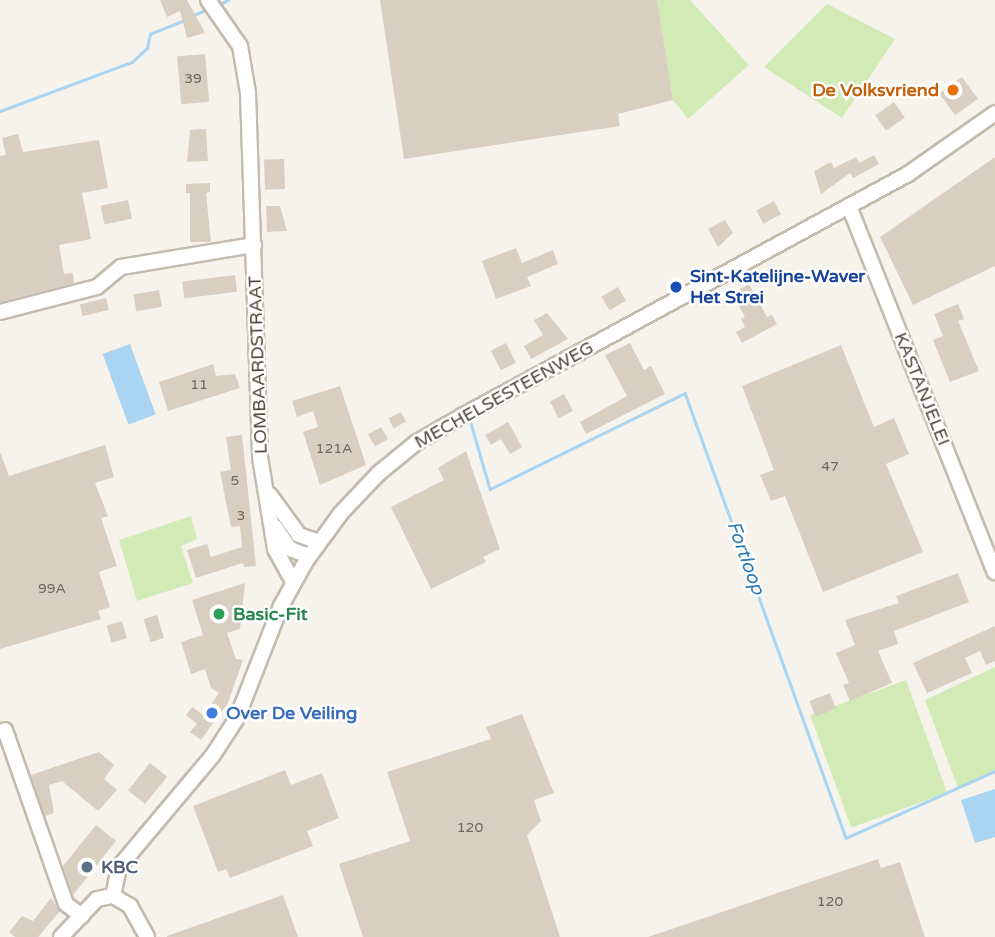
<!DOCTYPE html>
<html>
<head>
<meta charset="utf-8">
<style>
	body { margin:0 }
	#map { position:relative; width:995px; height:937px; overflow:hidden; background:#f6f3ec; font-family:"Varela Round",sans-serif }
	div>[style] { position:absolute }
	.green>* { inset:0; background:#d2eab5; transform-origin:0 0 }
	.water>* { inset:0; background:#a9d4f2; transform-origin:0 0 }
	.stream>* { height:2.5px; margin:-1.25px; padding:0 1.25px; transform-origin:1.25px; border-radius:1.25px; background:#a9d4f2 }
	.building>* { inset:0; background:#d8cfc1; transform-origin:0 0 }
	.roads { filter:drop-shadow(2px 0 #c2bbae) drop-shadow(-2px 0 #c2bbae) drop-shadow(0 2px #c2bbae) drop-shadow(0 -2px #c2bbae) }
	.minor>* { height:14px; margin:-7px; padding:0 7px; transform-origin:7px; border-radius:7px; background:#fff }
	.dots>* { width:19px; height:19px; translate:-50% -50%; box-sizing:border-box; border:4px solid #fff; border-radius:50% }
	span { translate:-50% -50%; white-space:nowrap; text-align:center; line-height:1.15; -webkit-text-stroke:5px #fff; paint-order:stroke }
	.number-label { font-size:14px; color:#6e675b }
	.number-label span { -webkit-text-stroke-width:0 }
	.food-label { font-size:18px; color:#c56008; font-weight:700 }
	.right { translate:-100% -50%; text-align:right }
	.transit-label { font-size:18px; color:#164399; font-weight:700 }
	.left { translate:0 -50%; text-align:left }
	.street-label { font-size:18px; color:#4b4439 }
	.leisure-label { font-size:18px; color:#27864d; font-weight:700 }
	.shop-label { font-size:18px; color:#366cbe; font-weight:700 }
	.service-label { font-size:18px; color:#4e5e75; font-weight:700 }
	.water-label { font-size:19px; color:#2e7ab2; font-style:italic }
</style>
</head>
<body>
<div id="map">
	<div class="green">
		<i style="clip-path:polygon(657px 0,690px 0,749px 65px,688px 119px,673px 100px)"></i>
		<i style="clip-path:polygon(827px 4px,895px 39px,842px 118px,764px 67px)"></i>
		<i style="clip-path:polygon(191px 516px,197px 539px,181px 546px,193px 583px,137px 601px,119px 540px)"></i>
		<i style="clip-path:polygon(995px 667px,995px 772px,958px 788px,925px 700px)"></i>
		<i style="left:906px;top:680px;width:120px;height:102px;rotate:70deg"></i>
	</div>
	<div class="water">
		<i style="left:130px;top:344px;width:75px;height:29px;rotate:70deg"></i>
		<i style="clip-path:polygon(995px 789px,995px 837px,975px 843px,961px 800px)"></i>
	</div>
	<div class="stream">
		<i style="left:222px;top:3px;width:7px;rotate:-27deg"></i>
		<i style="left:194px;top:15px;width:12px;rotate:-24deg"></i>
		<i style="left:0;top:111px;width:141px;rotate:-20.4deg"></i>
		<i style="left:132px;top:62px;width:21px;rotate:-43deg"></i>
		<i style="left:147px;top:48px;width:14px;rotate:-78deg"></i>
		<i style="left:150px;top:34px;width:38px;rotate:-22deg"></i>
		<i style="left:471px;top:423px;width:69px;rotate:73.9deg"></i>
		<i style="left:490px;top:489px;width:217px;rotate:-26.2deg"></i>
		<i style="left:685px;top:393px;width:473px;rotate:70.1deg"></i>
		<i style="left:846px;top:838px;width:163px;rotate:-24.2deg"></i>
	</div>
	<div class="building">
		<i style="clip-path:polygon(160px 0,187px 0,205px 33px,187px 38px,180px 11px,167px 17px)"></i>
		<i style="clip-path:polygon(380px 0,657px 0,673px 100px,618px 114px,620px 126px,404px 159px)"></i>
		<i style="left:205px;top:54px;width:48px;height:28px;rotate:85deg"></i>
		<i style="left:962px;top:77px;width:27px;height:28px;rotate:54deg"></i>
		<i style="left:894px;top:102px;width:19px;height:23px;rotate:55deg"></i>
		<i style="clip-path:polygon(206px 129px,208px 161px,187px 162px,190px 130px)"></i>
		<i style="clip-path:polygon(18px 134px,23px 152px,99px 140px,108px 188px,82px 193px,91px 239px,59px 245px,64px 274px,73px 273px,74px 283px,0 302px,0 156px,6px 155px,2px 138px)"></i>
		<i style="clip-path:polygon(874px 155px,879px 164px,853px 178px,850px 173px,821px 194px,814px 171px,831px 162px,834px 168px,856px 157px,859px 163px)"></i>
		<i style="clip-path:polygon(995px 157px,995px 266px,913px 305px,880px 237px)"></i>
		<i style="left:284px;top:159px;width:30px;height:20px;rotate:88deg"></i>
		<i style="clip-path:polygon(210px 183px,210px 192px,206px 193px,211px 242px,190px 242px,190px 193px,186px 193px,186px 184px)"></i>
		<i style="left:128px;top:200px;width:19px;height:28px;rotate:78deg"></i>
		<i style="left:774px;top:201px;width:15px;height:20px;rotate:62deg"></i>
		<i style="clip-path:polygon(266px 206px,280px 206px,287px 231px,267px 232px)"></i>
		<i style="clip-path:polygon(725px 220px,733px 233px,718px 247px,708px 229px)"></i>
		<i style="clip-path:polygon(516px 248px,522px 263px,553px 250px,558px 264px,527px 277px,531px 286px,496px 299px,482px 261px)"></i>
		<i style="left:235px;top:275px;width:17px;height:53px;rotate:83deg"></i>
		<i style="clip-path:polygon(749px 284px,767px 317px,772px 315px,777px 324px,742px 343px,736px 332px,745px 327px,741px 319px,745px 317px,732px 294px)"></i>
		<i style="left:618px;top:287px;width:16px;height:19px;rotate:60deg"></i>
		<i style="left:159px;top:290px;width:17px;height:26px;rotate:80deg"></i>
		<i style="left:106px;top:298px;width:12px;height:27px;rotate:76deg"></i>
		<i style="clip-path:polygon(958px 304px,964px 319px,958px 321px,979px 371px,950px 382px,933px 340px,943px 336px,934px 314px)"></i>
		<i style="clip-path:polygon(547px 313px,568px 339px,531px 359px,524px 346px,543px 335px,534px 320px)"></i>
		<i style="left:506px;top:343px;width:22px;height:17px;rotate:63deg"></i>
		<i style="clip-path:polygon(630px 343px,644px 370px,651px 366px,665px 394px,586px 434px,580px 422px,627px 396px,605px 355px)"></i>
		<i style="clip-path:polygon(841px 345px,874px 427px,894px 418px,909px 454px,886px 464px,923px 552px,823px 592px,785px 496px,771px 501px,760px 475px,774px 470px,742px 386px)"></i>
		<i style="clip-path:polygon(213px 364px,216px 376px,235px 374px,240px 388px,168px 411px,159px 382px)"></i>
		<i style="clip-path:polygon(340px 386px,366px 465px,320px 485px,303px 432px,318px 427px,313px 411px,297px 417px,292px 401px)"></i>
		<i style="left:564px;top:394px;width:19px;height:16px;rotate:62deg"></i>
		<i style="left:401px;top:412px;width:11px;height:14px;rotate:63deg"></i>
		<i style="clip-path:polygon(508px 422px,522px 447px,510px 454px,501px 439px,491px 445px,485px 435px)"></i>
		<i style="left:381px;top:427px;width:14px;height:15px;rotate:60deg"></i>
		<i style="clip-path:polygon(242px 435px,256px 566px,244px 567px,243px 563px,196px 578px,187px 550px,207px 544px,211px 557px,242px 547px,240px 526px,231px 527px,220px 472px,231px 470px,226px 437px)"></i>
		<i style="clip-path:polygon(105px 445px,114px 477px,95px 483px,108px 516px,101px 518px,117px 566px,99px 572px,110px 607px,98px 611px,101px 619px,0 649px,0 452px,9px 476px)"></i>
		<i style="clip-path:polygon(466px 451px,500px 549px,483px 557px,486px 562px,431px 589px,391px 507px,444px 480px,438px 468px)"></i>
		<i style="clip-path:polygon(958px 573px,969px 602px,894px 631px,898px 644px,878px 651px,892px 683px,850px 701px,843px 685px,849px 683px,836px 653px,855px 645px,845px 620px,899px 603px,896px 596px)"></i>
		<i style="clip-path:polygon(245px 583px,240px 629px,227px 633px,236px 659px,243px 660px,228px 703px,201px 740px,190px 732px,197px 724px,186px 715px,192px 707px,203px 715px,219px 693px,211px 688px,205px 669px,191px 674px,181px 642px,203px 635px,192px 600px)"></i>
		<i style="left:157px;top:615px;width:24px;height:14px;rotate:73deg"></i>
		<i style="left:122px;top:621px;width:18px;height:16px;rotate:74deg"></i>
		<i style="clip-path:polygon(995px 626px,995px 661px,986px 665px,980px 651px,965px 658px,972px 673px,927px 693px,913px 663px)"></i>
		<i style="left:830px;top:693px;width:17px;height:22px;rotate:69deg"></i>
		<i style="clip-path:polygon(522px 714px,554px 793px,534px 800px,541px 821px,527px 835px,560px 937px,363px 937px,339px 864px,410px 841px,387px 772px,491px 739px,486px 727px)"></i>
		<i style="clip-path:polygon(99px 752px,114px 765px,104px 779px,117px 790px,98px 811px,62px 781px,49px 785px,54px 813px,45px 816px,31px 775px)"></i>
		<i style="left:150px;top:763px;width:22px;height:35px;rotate:39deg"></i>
		<i style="clip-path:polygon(285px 770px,291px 785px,322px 773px,339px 818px,307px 831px,313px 846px,230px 878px,226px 869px,218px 872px,193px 806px)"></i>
		<i style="clip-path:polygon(96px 825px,116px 841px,73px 895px,63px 866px)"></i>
		<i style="clip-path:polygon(878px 859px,881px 868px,900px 862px,925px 937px,648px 937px)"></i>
		<i style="clip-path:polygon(283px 895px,298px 937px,167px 937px,167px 936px)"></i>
		<i style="clip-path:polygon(51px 898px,60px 911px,38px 937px,15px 937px,9px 932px,22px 916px,33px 921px)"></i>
	</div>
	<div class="roads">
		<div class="minor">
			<i style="left:208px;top:0;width:56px;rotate:55.2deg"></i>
			<i style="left:240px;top:46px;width:48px;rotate:80.3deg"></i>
			<i style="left:248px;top:93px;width:364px;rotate:88.1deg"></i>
			<i style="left:260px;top:457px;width:93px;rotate:80.7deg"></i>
			<i style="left:275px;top:549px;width:38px;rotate:61deg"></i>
			<i style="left:849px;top:206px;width:394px;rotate:68.3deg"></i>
			<i style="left:0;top:312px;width:100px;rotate:-14.5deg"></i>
			<i style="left:97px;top:287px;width:31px;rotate:-40deg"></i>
			<i style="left:121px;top:267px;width:135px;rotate:-9.4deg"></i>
			<i style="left:270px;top:495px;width:49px;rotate:54.1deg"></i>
			<i style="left:299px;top:535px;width:21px;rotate:19deg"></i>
			<i style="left:275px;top:527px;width:27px;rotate:56deg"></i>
			<i style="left:290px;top:549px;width:20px;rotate:20deg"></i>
			<i style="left:5px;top:730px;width:184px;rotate:70.7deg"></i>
			<i style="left:66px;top:904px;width:20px;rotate:37deg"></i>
			<i style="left:113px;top:896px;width:30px;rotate:-78deg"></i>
			<i style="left:119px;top:867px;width:146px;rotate:-50deg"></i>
			<i style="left:213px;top:755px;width:44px;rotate:-57deg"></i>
			<i style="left:237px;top:718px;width:120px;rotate:-68.6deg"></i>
			<i style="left:281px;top:606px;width:51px;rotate:-60.9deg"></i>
			<i style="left:306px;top:561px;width:59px;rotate:-53.9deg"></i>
			<i style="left:341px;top:513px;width:55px;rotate:-46.5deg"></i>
			<i style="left:379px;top:473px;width:49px;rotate:-39.2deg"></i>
			<i style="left:417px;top:442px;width:52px;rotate:-30deg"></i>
			<i style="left:462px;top:416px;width:507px;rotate:-28.48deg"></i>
			<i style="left:908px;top:174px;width:106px;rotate:-35deg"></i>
			<i style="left:113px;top:896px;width:20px;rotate:30deg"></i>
			<i style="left:130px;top:906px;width:35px;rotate:61deg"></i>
			<i style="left:61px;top:937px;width:52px;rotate:-46.5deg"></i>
			<i style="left:97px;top:899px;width:16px;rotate:-11deg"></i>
		</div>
	</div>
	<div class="dots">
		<i style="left:953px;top:90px;background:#e8710a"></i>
		<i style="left:676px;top:287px;background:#1a4fb4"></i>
		<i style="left:219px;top:614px;background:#2e9e5b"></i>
		<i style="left:212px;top:713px;background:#3f7fe0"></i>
		<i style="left:87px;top:867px;background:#5c6f8a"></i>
	</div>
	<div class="number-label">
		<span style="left:193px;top:79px">39</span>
		<span style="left:199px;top:385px">11</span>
		<span style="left:334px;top:449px">121A</span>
		<span style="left:830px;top:467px">47</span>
		<span style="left:235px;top:481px">5</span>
		<span style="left:241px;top:516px">3</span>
		<span style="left:52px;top:589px">99A</span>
		<span style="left:470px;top:828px">120</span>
		<span style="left:830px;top:902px">120</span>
	</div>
	<div class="food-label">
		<span class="right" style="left:939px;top:90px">De Volksvriend</span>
	</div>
	<div class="transit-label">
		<span class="left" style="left:690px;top:287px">Sint-Katelijne-Waver<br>Het Strei</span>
	</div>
	<div class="street-label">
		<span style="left:258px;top:365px;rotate:-92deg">LOMBAARDSTRAAT</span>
		<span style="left:922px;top:389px;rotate:68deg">KASTANJELEI</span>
		<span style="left:504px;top:395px;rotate:-29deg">MECHELSESTEENWEG</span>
	</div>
	<div class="leisure-label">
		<span class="left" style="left:233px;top:614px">Basic-Fit</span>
	</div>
	<div class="shop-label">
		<span class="left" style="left:226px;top:713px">Over De Veiling</span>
	</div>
	<div class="service-label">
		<span class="left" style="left:101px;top:867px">KBC</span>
	</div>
	<div class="water-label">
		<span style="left:745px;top:558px;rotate:70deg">Fortloop</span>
	</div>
</div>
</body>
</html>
